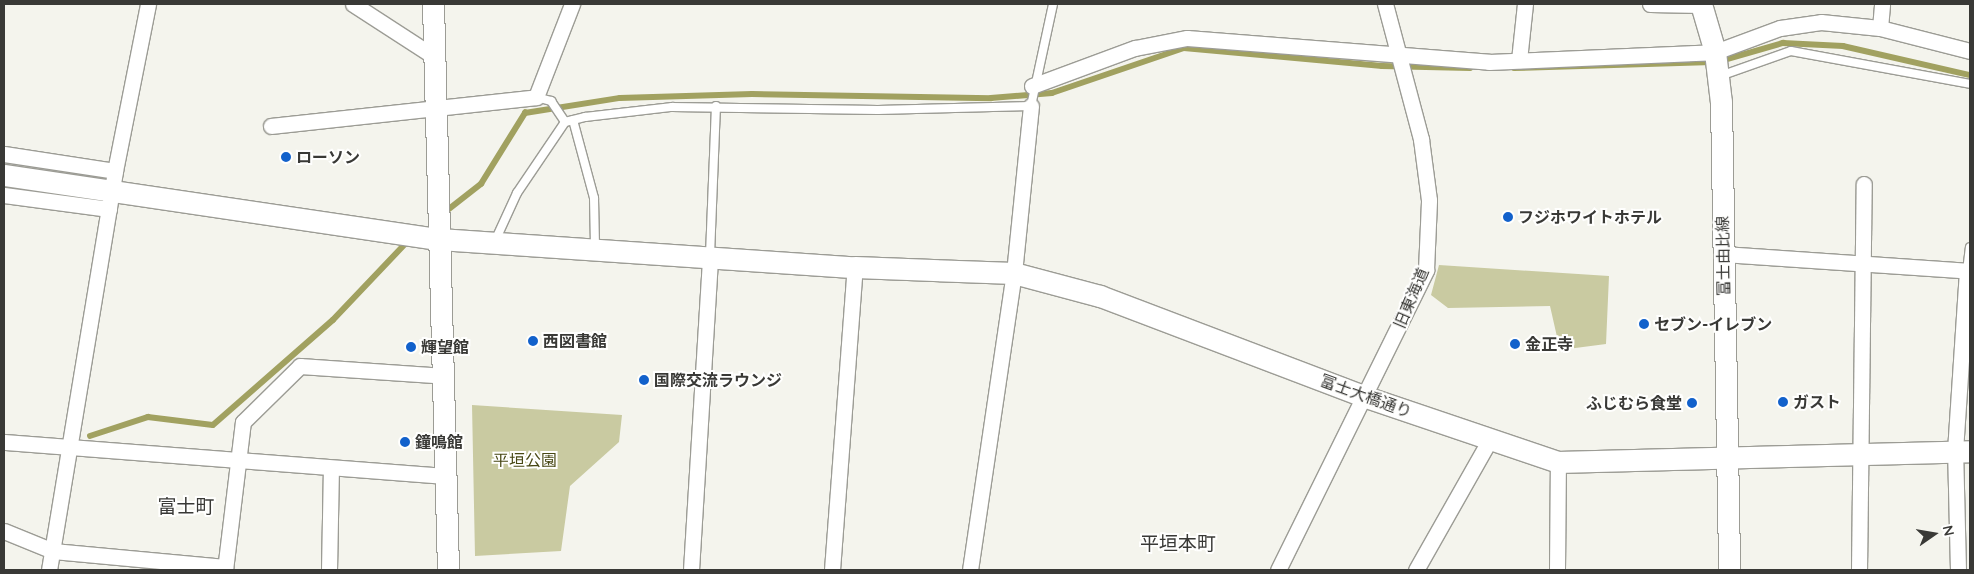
<!DOCTYPE html>
<html>
<head>
<meta charset="utf-8">
<style>
	body { margin:0 }
	#map { position:relative; width:1974px; height:574px; overflow:hidden; background:#f4f4ed; font-family:Quicksand,"Noto Sans JP",sans-serif }
	div>[style] { position:absolute }
	.green>* { inset:0; background:#c9caa1 }
	.stream>* { height:5.5px; margin:-2.75px; padding:0 2.75px; transform-origin:2.75px; border-radius:2.75px; background:#a1a160 }
	.roads { filter:drop-shadow(1px 0 #9c9c95) drop-shadow(-1px 0 #9c9c95) drop-shadow(0 1px #9c9c95) drop-shadow(0 -1px #9c9c95) }
	.lane>* { height:8px; margin:-4px; padding:0 4px; transform-origin:4px; border-radius:4px; background:#fff }
	.street>* { height:15px; margin:-7.5px; padding:0 7.5px; transform-origin:7.5px; border-radius:7.5px; background:#fff }
	.secondary>* { height:21px; margin:-10.5px; padding:0 10.5px; transform-origin:10.5px; border-radius:10.5px; background:#fff }
	.dots>* { width:14px; height:14px; translate:-50% -50%; box-sizing:border-box; border:2px solid #fffffe; border-radius:50% }
	span { translate:-50% -50%; white-space:nowrap; text-align:center; line-height:1.15; -webkit-text-stroke:4px #fffffe; paint-order:stroke }
	.poi-label { font-size:16px; color:#393936; font-weight:700 }
	.left { translate:0 -50%; text-align:left }
	.right { translate:-100% -50%; text-align:right }
	.street-label { font-size:16px; color:#393936 }
	.park-label { font-size:16px; color:#484815 }
	.quarter-label { font-size:19px; color:#393936 }
	.frame { position:absolute; inset:0; border:5px solid #393936; pointer-events:none }
	.north { position:absolute; left:1909px; top:509px; width:50px; height:50px; -webkit-text-stroke:4px #fffffe; paint-order:stroke; rotate:77deg; font-size:14px; font-weight:700; line-height:20px; text-align:center; color:#393936 }
	.north::after { content:''; display:block; margin:auto; width:18px; height:22px; background:#393936; clip-path:polygon(50% 0,100% 100%,50% 72%,0 100%) }
</style>
</head>
<body>
<div id="map">
	<div class="green">
		<i style="clip-path:polygon(1439px 265px,1609px 276px,1606px 344px,1560px 350px,1550px 306px,1448px 308px,1431px 295px)"></i>
		<i style="clip-path:polygon(472px 405px,622px 415px,619px 442px,570px 486px,561px 551px,475px 556px)"></i>
	</div>
	<div class="stream">
		<i style="left:1721px;top:61px;width:65px;rotate:-16.2deg"></i>
		<i style="left:1783px;top:43px;width:60px;rotate:2.9deg"></i>
		<i style="left:1843px;top:46px;width:130px;rotate:12.9deg"></i>
		<i style="left:1514px;top:68px;width:198px;rotate:-1.7deg"></i>
		<i style="left:444px;top:213px;width:47px;rotate:-38.1deg"></i>
		<i style="left:481px;top:184px;width:84px;rotate:-58.2deg"></i>
		<i style="left:525px;top:113px;width:96px;rotate:-9deg"></i>
		<i style="left:620px;top:98px;width:132px;rotate:-1.7deg"></i>
		<i style="left:752px;top:94px;width:239px;rotate:1deg"></i>
		<i style="left:991px;top:98px;width:61px;rotate:-4.7deg"></i>
		<i style="left:1052px;top:93px;width:139px;rotate:-18.8deg"></i>
		<i style="left:1184px;top:48px;width:199px;rotate:5.2deg"></i>
		<i style="left:1382px;top:66px;width:88px;rotate:1.3deg"></i>
		<i style="left:90px;top:436px;width:61px;rotate:-18.1deg"></i>
		<i style="left:148px;top:417px;width:65px;rotate:7deg"></i>
		<i style="left:213px;top:425px;width:159px;rotate:-41.2deg"></i>
		<i style="left:333px;top:320px;width:110px;rotate:-46.5deg"></i>
	</div>
	<div class="roads">
		<div class="lane">
			<i style="left:1720px;top:76px;width:75px;rotate:-19.4deg"></i>
			<i style="left:1791px;top:51px;width:182px;rotate:10.4deg"></i>
			<i style="left:536px;top:97px;width:16px;rotate:15deg"></i>
			<i style="left:551px;top:101px;width:25px;rotate:56deg"></i>
			<i style="left:573px;top:120px;width:81px;rotate:74.9deg"></i>
			<i style="left:594px;top:198px;width:49px;rotate:88.8deg"></i>
			<i style="left:495px;top:241px;width:53px;rotate:-65.4deg"></i>
			<i style="left:517px;top:193px;width:86px;rotate:-55.9deg"></i>
			<i style="left:565px;top:122px;width:21px;rotate:-14deg"></i>
			<i style="left:585px;top:117px;width:88px;rotate:-6.6deg"></i>
			<i style="left:672px;top:107px;width:206px;rotate:0.8deg"></i>
			<i style="left:878px;top:110px;width:153px;rotate:-1.5deg"></i>
			<i style="left:1031px;top:106px;width:104px;rotate:-77.8deg"></i>
			<i style="left:710px;top:255px;width:149px;rotate:-87.7deg"></i>
			<i style="left:1967px;top:271px;width:24px;rotate:-83deg"></i>
		</div>
		<div class="street">
			<i style="left:353px;top:4px;width:95px;rotate:33deg"></i>
			<i style="left:1650px;top:4px;width:51px;rotate:1.1deg"></i>
			<i style="left:1880px;top:28px;width:24px;rotate:-85deg"></i>
			<i style="left:1519px;top:60px;width:56px;rotate:-83.9deg"></i>
			<i style="left:1032px;top:86px;width:110px;rotate:-20.3deg"></i>
			<i style="left:1135px;top:48px;width:53px;rotate:-10.9deg"></i>
			<i style="left:1187px;top:38px;width:303px;rotate:4.5deg"></i>
			<i style="left:1489px;top:62px;width:226px;rotate:-2.5deg"></i>
			<i style="left:1715px;top:52px;width:69px;rotate:-20.3deg"></i>
			<i style="left:1780px;top:28px;width:41px;rotate:-8.3deg"></i>
			<i style="left:1821px;top:22px;width:59px;rotate:5.8deg"></i>
			<i style="left:1880px;top:28px;width:93px;rotate:14.3deg"></i>
			<i style="left:271px;top:126px;width:267px;rotate:-6.2deg"></i>
			<i style="left:536px;top:97px;width:100px;rotate:-68.8deg"></i>
			<i style="left:4px;top:154px;width:112px;rotate:8.7deg"></i>
			<i style="left:4px;top:195px;width:106px;rotate:7.6deg"></i>
			<i style="left:1723px;top:254px;width:248px;rotate:3.9deg"></i>
			<i style="left:4px;top:442px;width:445px;rotate:4.4deg"></i>
			<i style="left:4px;top:531px;width:53px;rotate:22.2deg"></i>
			<i style="left:53px;top:551px;width:173px;rotate:5.3deg"></i>
			<i style="left:49px;top:570px;width:404px;rotate:-80.6deg"></i>
			<i style="left:115px;top:171px;width:170px;rotate:-78.8deg"></i>
			<i style="left:225px;top:570px;width:149px;rotate:-83.1deg"></i>
			<i style="left:243px;top:422px;width:80px;rotate:-44.5deg"></i>
			<i style="left:300px;top:366px;width:145px;rotate:3.9deg"></i>
			<i style="left:329px;top:570px;width:100px;rotate:-88.9deg"></i>
			<i style="left:691px;top:570px;width:316px;rotate:-86.5deg"></i>
			<i style="left:832px;top:570px;width:304px;rotate:-85.7deg"></i>
			<i style="left:970px;top:570px;width:300px;rotate:-81.6deg"></i>
			<i style="left:1014px;top:273px;width:168px;rotate:-84.2deg"></i>
			<i style="left:1278px;top:570px;width:335px;rotate:-63.7deg"></i>
			<i style="left:1426px;top:270px;width:70px;rotate:-87.5deg"></i>
			<i style="left:1429px;top:200px;width:62px;rotate:-97.5deg"></i>
			<i style="left:1421px;top:139px;width:140px;rotate:-104.9deg"></i>
			<i style="left:1416px;top:570px;width:148px;rotate:-60.5deg"></i>
			<i style="left:1557px;top:570px;width:108px;rotate:-89.5deg"></i>
			<i style="left:1859px;top:570px;width:386px;rotate:-89.3deg"></i>
			<i style="left:1958px;top:570px;width:119px;rotate:-91.4deg"></i>
			<i style="left:1955px;top:451px;width:180px;rotate:-86.2deg"></i>
		</div>
		<div class="secondary">
			<i style="left:433px;top:4px;width:566px;rotate:88.48deg"></i>
			<i style="left:1701px;top:4px;width:50px;rotate:73.7deg"></i>
			<i style="left:1715px;top:52px;width:50px;rotate:83.2deg"></i>
			<i style="left:1721px;top:102px;width:468px;rotate:89deg"></i>
			<i style="left:4px;top:175px;width:440px;rotate:8.4deg"></i>
			<i style="left:439px;top:239px;width:417px;rotate:3.9deg"></i>
			<i style="left:855px;top:267px;width:159px;rotate:2.2deg"></i>
			<i style="left:1014px;top:273px;width:89px;rotate:15deg"></i>
			<i style="left:1100px;top:296px;width:281px;rotate:20.8deg"></i>
			<i style="left:1363px;top:396px;width:206px;rotate:18.7deg"></i>
			<i style="left:1558px;top:462px;width:412px;rotate:-1.5deg"></i>
		</div>
	</div>
	<div class="dots">
		<i style="left:286px;top:157px;background:#1261cb"></i>
		<i style="left:1508px;top:217px;background:#1261cb"></i>
		<i style="left:1644px;top:324px;background:#1261cb"></i>
		<i style="left:533px;top:341px;background:#1261cb"></i>
		<i style="left:1515px;top:344px;background:#1261cb"></i>
		<i style="left:411px;top:347px;background:#1261cb"></i>
		<i style="left:644px;top:380px;background:#1261cb"></i>
		<i style="left:1783px;top:402px;background:#1261cb"></i>
		<i style="left:1692px;top:403px;background:#1261cb"></i>
		<i style="left:405px;top:442px;background:#1261cb"></i>
	</div>
	<div class="poi-label">
		<span class="left" style="left:296px;top:157px">ローソン</span>
		<span class="left" style="left:1518px;top:217px">フジホワイトホテル</span>
		<span class="left" style="left:1654px;top:324px">セブン-イレブン</span>
		<span class="left" style="left:543px;top:341px">西図書館</span>
		<span class="left" style="left:1525px;top:344px">金正寺</span>
		<span class="left" style="left:421px;top:347px">輝望館</span>
		<span class="left" style="left:654px;top:380px">国際交流ラウンジ</span>
		<span class="left" style="left:1793px;top:402px">ガスト</span>
		<span class="right" style="left:1682px;top:403px">ふじむら食堂</span>
		<span class="left" style="left:415px;top:442px">鐘鳴館</span>
	</div>
	<div class="street-label">
		<span style="left:1723px;top:256px;rotate:-91deg">富士由比線</span>
		<span style="left:1411px;top:298px;rotate:-67deg">旧東海道</span>
		<span style="left:1366px;top:396px;rotate:20deg">富士大橋通り</span>
	</div>
	<div class="park-label">
		<span style="left:525px;top:460px">平垣公園</span>
	</div>
	<div class="quarter-label">
		<span style="left:186px;top:507px">富士町</span>
		<span style="left:1178px;top:544px">平垣本町</span>
	</div>
	<div class="frame"></div>
	<div class="north">N</div>
</div>
</body>
</html>
